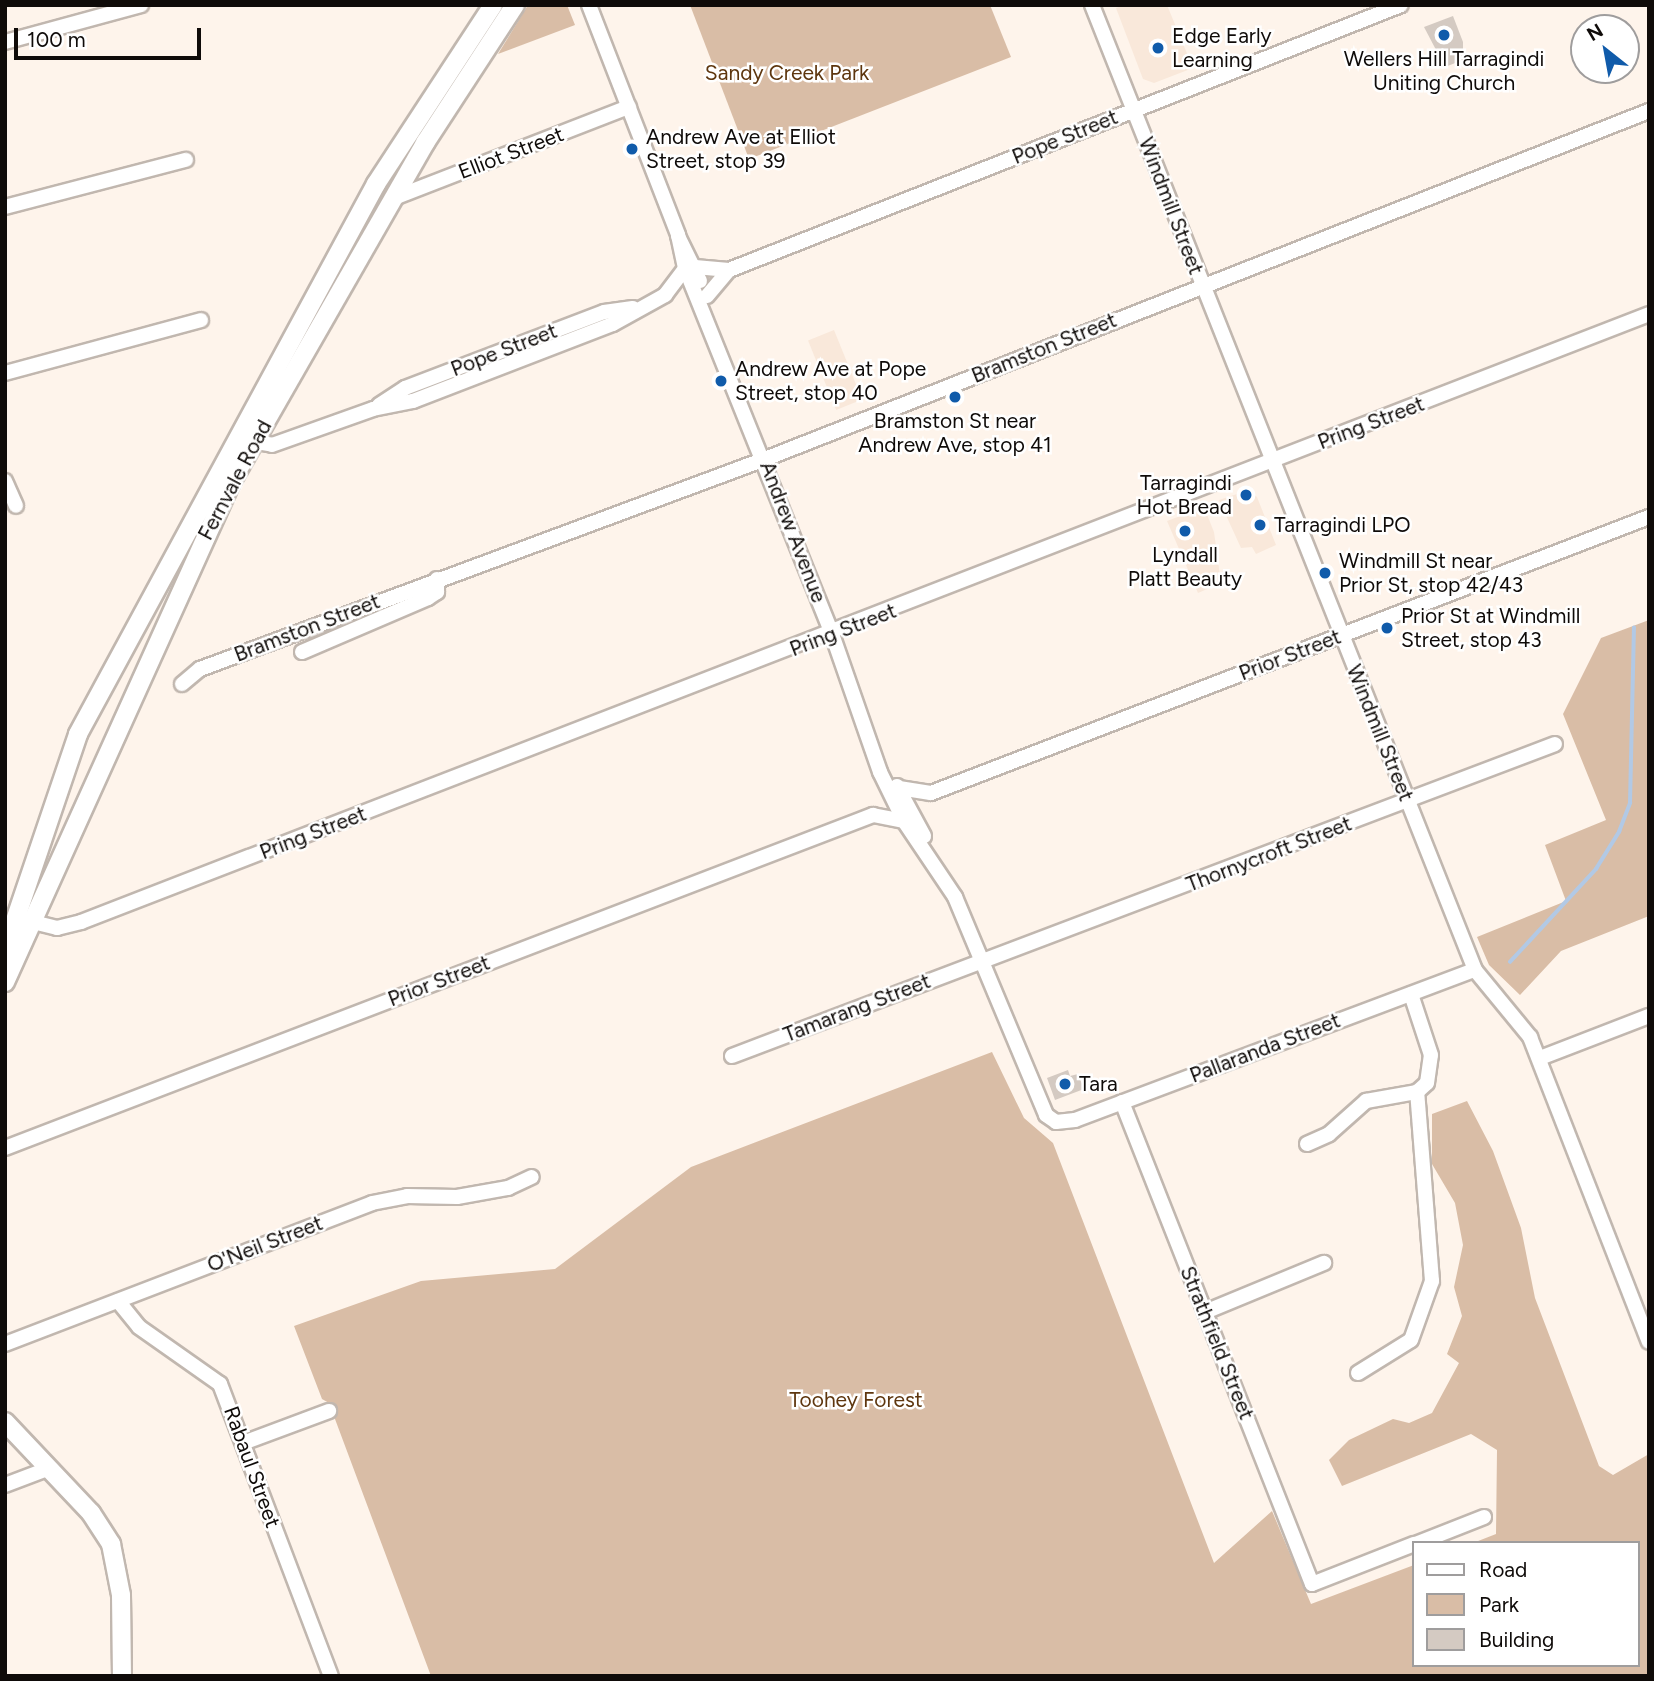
<!DOCTYPE html>
<html>
<head>
<meta charset="utf-8">
<style>
	body { margin:0 }
	#map { position:relative; width:1654px; height:1681px; overflow:hidden; background:#fef4eb; font-family:Figtree,sans-serif }
	div>[style] { position:absolute }
	.built>* { inset:0; background:#f9e8da; transform-origin:0 0 }
	.green>* { inset:0; background:#d9bda6 }
	.stream>* { height:3.5px; margin:-1.75px; padding:0 1.75px; transform-origin:1.75px; border-radius:1.75px; background:#b2c9e5 }
	.building>* { inset:0; background:#d4cac2 }
	.roads { filter:drop-shadow(2px 0 #c1b7af) drop-shadow(-2px 0 #c1b7af) drop-shadow(0 2px #c1b7af) drop-shadow(0 -2px #c1b7af) }
	.minor>* { height:14px; margin:-7px; padding:0 7px; transform-origin:7px; border-radius:7px; background:#fff }
	.tertiary>* { height:18px; margin:-9px; padding:0 9px; transform-origin:9px; border-radius:9px; background:#fff }
	.dots>* { width:19px; height:19px; translate:-50% -50%; box-sizing:border-box; border:4px solid #fff; border-radius:50% }
	span { translate:-50% -50%; white-space:nowrap; text-align:center; line-height:1.15; -webkit-text-stroke:5px #fff; paint-order:stroke }
	.poi-label { font-size:21px; color:#0f0b09 }
	.left { translate:0 -50%; text-align:left }
	.right { translate:-100% -50%; text-align:right }
	.park-label { font-size:21px; color:#5e360e }
	.street-label { font-size:21px; color:#0f0b09 }
	.frame { position:absolute; inset:0; border:7px solid #0f0b09; pointer-events:none }
	.legend { position:absolute; left:1412px; top:1541px; width:228px; height:126px; box-sizing:border-box; background:#fff; border:2px solid #9f9d9d; margin:0; padding:9px 12px; list-style:none; font-size:21px; color:#0f0b09 }
	.legend li { display:flex; align-items:center; gap:14px; height:35px }
	.legend b { width:35px; border:2px solid #9f9d9d }
	.north { position:absolute; left:1570px; top:14px; width:70px; height:70px; box-sizing:border-box; background:#fff; border:2px solid #9f9d9d; border-radius:50%; rotate:329deg; font-size:19px; font-weight:700; line-height:28px; text-align:center; color:#0f0b09 }
	.north::after { content:''; display:block; margin:auto; width:24px; height:32px; background:#105baa; clip-path:polygon(50% 0,100% 100%,50% 72%,0 100%) }
	.scale { position:absolute; left:14px; top:28px; width:187px; height:32px; box-sizing:border-box; border:4px solid #0f0b09; border-top:0; padding-left:9px; font-size:21px; line-height:24px; white-space:nowrap; color:#0f0b09; -webkit-text-stroke:5px #fff; paint-order:stroke }
</style>
</head>
<body>
<div id="map">
	<div class="built">
		<i style="clip-path:polygon(1124px 5px,1167px 5px,1193px 68px,1154px 83px,1143px 79px,1116px 8px)"></i>
		<i style="left:834px;top:330px;width:75px;height:28px;rotate:68deg"></i>
		<i style="clip-path:polygon(1249px 490px,1257px 497px,1276px 545px,1256px 554px,1252px 547px,1241px 548px,1219px 500px)"></i>
		<i style="clip-path:polygon(1204px 507px,1214px 532px,1221px 583px,1198px 593px,1167px 521px)"></i>
	</div>
	<div class="green">
		<i style="clip-path:polygon(528px 5px,567px 5px,575px 25px,498px 54px)"></i>
		<i style="clip-path:polygon(690px 5px,990px 5px,1011px 57px,749px 159px)"></i>
		<i style="clip-path:polygon(1649px 620px,1649px 916px,1561px 951px,1520px 995px,1489px 965px,1477px 937px,1566px 901px,1545px 845px,1606px 820px,1563px 714px,1601px 638px)"></i>
		<i style="clip-path:polygon(992px 1052px,1024px 1118px,1053px 1143px,1214px 1563px,1272px 1511px,1311px 1604px,1414px 1565px,1414px 1665px,1638px 1665px,1638px 1543px,1473px 1543px,1496px 1534px,1497px 1450px,1471px 1434px,1342px 1486px,1329px 1460px,1349px 1440px,1393px 1419px,1409px 1423px,1432px 1413px,1459px 1363px,1447px 1354px,1462px 1316px,1454px 1287px,1463px 1245px,1455px 1203px,1432px 1164px,1432px 1114px,1467px 1101px,1493px 1151px,1521px 1228px,1535px 1298px,1599px 1466px,1613px 1475px,1649px 1454px,1649px 1676px,431px 1676px,329px 1403px,322px 1399px,294px 1326px,421px 1281px,555px 1269px,691px 1167px)"></i>
	</div>
	<div class="stream">
		<i style="left:1510px;top:962px;width:127px;rotate:-47.2deg"></i>
		<i style="left:1596px;top:869px;width:44px;rotate:-58.1deg"></i>
		<i style="left:1619px;top:832px;width:31px;rotate:-69deg"></i>
		<i style="left:1630px;top:803px;width:175px;rotate:-88.7deg"></i>
	</div>
	<div class="building">
		<i style="clip-path:polygon(1453px 16px,1463px 42px,1463px 60px,1445px 67px,1424px 27px)"></i>
		<i style="clip-path:polygon(1068px 1070px,1070px 1076px,1078px 1074px,1084px 1089px,1055px 1100px,1047px 1078px)"></i>
	</div>
	<div class="roads">
		<div class="minor">
			<i style="left:589px;top:5px;width:247px;rotate:68.8deg"></i>
			<i style="left:678px;top:235px;width:34px;rotate:78deg"></i>
			<i style="left:685px;top:268px;width:394px;rotate:68.1deg"></i>
			<i style="left:832px;top:634px;width:146px;rotate:70.8deg"></i>
			<i style="left:880px;top:772px;width:55px;rotate:63.9deg"></i>
			<i style="left:904px;top:821px;width:92px;rotate:56.1deg"></i>
			<i style="left:955px;top:897px;width:236px;rotate:67.3deg"></i>
			<i style="left:1046px;top:1115px;width:12px;rotate:35deg"></i>
			<i style="left:1056px;top:1122px;width:19px;rotate:-6deg"></i>
			<i style="left:1075px;top:1120px;width:427px;rotate:-20.6deg"></i>
			<i style="left:1092px;top:5px;width:1038px;rotate:68.35deg"></i>
			<i style="left:1475px;top:970px;width:87px;rotate:50.6deg"></i>
			<i style="left:1530px;top:1037px;width:327px;rotate:68.7deg"></i>
			<i style="left:5px;top:42px;width:141px;rotate:-15.2deg"></i>
			<i style="left:394px;top:198px;width:252px;rotate:-21.2deg"></i>
			<i style="left:5px;top:207px;width:187px;rotate:-14.6deg"></i>
			<i style="left:678px;top:236px;width:50px;rotate:63.9deg"></i>
			<i style="left:695px;top:267px;width:34px;rotate:5deg"></i>
			<i style="left:707px;top:296px;width:34px;rotate:-50deg"></i>
			<i style="left:729px;top:270px;width:722px;rotate:-21.52deg"></i>
			<i style="left:5px;top:373px;width:203px;rotate:-15.1deg"></i>
			<i style="left:379px;top:405px;width:31px;rotate:-33deg"></i>
			<i style="left:405px;top:388px;width:213px;rotate:-20.9deg"></i>
			<i style="left:604px;top:312px;width:29px;rotate:-8deg"></i>
			<i style="left:245px;top:440px;width:27px;rotate:10deg"></i>
			<i style="left:272px;top:445px;width:107px;rotate:-19.6deg"></i>
			<i style="left:373px;top:409px;width:41px;rotate:-11.3deg"></i>
			<i style="left:413px;top:401px;width:214px;rotate:-21.1deg"></i>
			<i style="left:613px;top:324px;width:60px;rotate:-29.1deg"></i>
			<i style="left:665px;top:295px;width:34px;rotate:-53deg"></i>
			<i style="left:5px;top:481px;width:27px;rotate:66deg"></i>
			<i style="left:302px;top:652px;width:137px;rotate:-23.2deg"></i>
			<i style="left:428px;top:598px;width:11px;rotate:-34deg"></i>
			<i style="left:437px;top:592px;width:13px;rotate:-90deg"></i>
			<i style="left:182px;top:684px;width:23px;rotate:-40deg"></i>
			<i style="left:200px;top:669px;width:603px;rotate:-20.39deg"></i>
			<i style="left:765px;top:459px;width:950px;rotate:-21.49deg"></i>
			<i style="left:897px;top:786px;width:57px;rotate:61.6deg"></i>
			<i style="left:899px;top:788px;width:32px;rotate:9deg"></i>
			<i style="left:931px;top:793px;width:769px;rotate:-21.03deg"></i>
			<i style="left:33px;top:922px;width:25px;rotate:14deg"></i>
			<i style="left:57px;top:928px;width:25px;rotate:-14deg"></i>
			<i style="left:81px;top:922px;width:1682px;rotate:-21.19deg"></i>
			<i style="left:732px;top:1056px;width:880px;rotate:-20.76deg"></i>
			<i style="left:1540px;top:1058px;width:117px;rotate:-21.1deg"></i>
			<i style="left:1122px;top:1102px;width:518px;rotate:68.49deg"></i>
			<i style="left:1312px;top:1584px;width:110px;rotate:-21.4deg"></i>
			<i style="left:1307px;top:1144px;width:24px;rotate:-24deg"></i>
			<i style="left:1329px;top:1134px;width:50px;rotate:-41.7deg"></i>
			<i style="left:1366px;top:1101px;width:52px;rotate:-10deg"></i>
			<i style="left:1417px;top:1092px;width:13px;rotate:-42deg"></i>
			<i style="left:1427px;top:1083px;width:28px;rotate:-82deg"></i>
			<i style="left:1431px;top:1055px;width:64px;rotate:-108.2deg"></i>
			<i style="left:5px;top:1148px;width:930px;rotate:-20.99deg"></i>
			<i style="left:873px;top:815px;width:32px;rotate:11deg"></i>
			<i style="left:118px;top:1301px;width:33px;rotate:51deg"></i>
			<i style="left:139px;top:1327px;width:99px;rotate:35.1deg"></i>
			<i style="left:220px;top:1384px;width:312px;rotate:69.2deg"></i>
			<i style="left:1205px;top:1312px;width:129px;rotate:-22.4deg"></i>
			<i style="left:5px;top:1344px;width:393px;rotate:-21deg"></i>
			<i style="left:372px;top:1203px;width:36px;rotate:-11deg"></i>
			<i style="left:407px;top:1196px;width:50px;rotate:1.1deg"></i>
			<i style="left:457px;top:1197px;width:52px;rotate:-10deg"></i>
			<i style="left:508px;top:1188px;width:26px;rotate:-25deg"></i>
			<i style="left:1358px;top:1373px;width:62px;rotate:-31.9deg"></i>
			<i style="left:1411px;top:1340px;width:63px;rotate:-70.4deg"></i>
			<i style="left:1432px;top:1281px;width:190px;rotate:-94.5deg"></i>
			<i style="left:243px;top:1443px;width:92px;rotate:-20.4deg"></i>
			<i style="left:5px;top:1485px;width:48px;rotate:-20.7deg"></i>
			<i style="left:1418px;top:1543px;width:71px;rotate:-21.5deg"></i>
		</div>
		<div class="tertiary">
			<i style="left:5px;top:950px;width:228px;rotate:-71.3deg"></i>
			<i style="left:78px;top:734px;width:626px;rotate:-61.55deg"></i>
			<i style="left:376px;top:184px;width:214px;rotate:-56.8deg"></i>
			<i style="left:5px;top:982px;width:549px;rotate:-65.68deg"></i>
			<i style="left:231px;top:482px;width:391px;rotate:-60.2deg"></i>
			<i style="left:425px;top:143px;width:165px;rotate:-56.9deg"></i>
			<i style="left:5px;top:1422px;width:125px;rotate:46.6deg"></i>
			<i style="left:91px;top:1513px;width:37px;rotate:57deg"></i>
			<i style="left:111px;top:1544px;width:52px;rotate:78.9deg"></i>
			<i style="left:121px;top:1595px;width:81px;rotate:89.3deg"></i>
		</div>
	</div>
	<div class="dots">
		<i style="left:1444px;top:35px;background:#105baa"></i>
		<i style="left:1158px;top:48px;background:#105baa"></i>
		<i style="left:632px;top:149px;background:#105baa"></i>
		<i style="left:721px;top:381px;background:#105baa"></i>
		<i style="left:955px;top:397px;background:#105baa"></i>
		<i style="left:1246px;top:495px;background:#105baa"></i>
		<i style="left:1260px;top:525px;background:#105baa"></i>
		<i style="left:1185px;top:531px;background:#105baa"></i>
		<i style="left:1325px;top:573px;background:#105baa"></i>
		<i style="left:1387px;top:628px;background:#105baa"></i>
		<i style="left:1065px;top:1084px;background:#105baa"></i>
	</div>
	<div class="poi-label">
		<span class="left" style="left:1172px;top:48px">Edge Early<br>Learning</span>
		<span style="left:1444px;top:71px">Wellers Hill Tarragindi<br>Uniting Church</span>
		<span class="left" style="left:646px;top:149px">Andrew Ave at Elliot<br>Street, stop 39</span>
		<span class="left" style="left:735px;top:381px">Andrew Ave at Pope<br>Street, stop 40</span>
		<span style="left:955px;top:433px">Bramston St near<br>Andrew Ave, stop 41</span>
		<span class="right" style="left:1232px;top:495px">Tarragindi<br>Hot Bread</span>
		<span class="left" style="left:1274px;top:525px">Tarragindi LPO</span>
		<span style="left:1185px;top:567px">Lyndall<br>Platt Beauty</span>
		<span class="left" style="left:1339px;top:573px">Windmill St near<br>Prior St, stop 42/43</span>
		<span class="left" style="left:1401px;top:628px">Prior St at Windmill<br>Street, stop 43</span>
		<span class="left" style="left:1079px;top:1084px">Tara</span>
	</div>
	<div class="park-label">
		<span style="left:787px;top:73px">Sandy Creek Park</span>
		<span style="left:856px;top:1400px">Toohey Forest</span>
	</div>
	<div class="street-label">
		<span style="left:1065px;top:137px;rotate:-22deg">Pope Street</span>
		<span style="left:511px;top:153px;rotate:-21deg">Elliot Street</span>
		<span style="left:1171px;top:206px;rotate:69deg">Windmill Street</span>
		<span style="left:1044px;top:348px;rotate:-22deg">Bramston Street</span>
		<span style="left:504px;top:350px;rotate:-21deg">Pope Street</span>
		<span style="left:1371px;top:423px;rotate:-21deg">Pring Street</span>
		<span style="left:235px;top:480px;rotate:-62deg">Fernvale Road</span>
		<span style="left:793px;top:532px;rotate:69deg">Andrew Avenue</span>
		<span style="left:307px;top:628px;rotate:-21deg">Bramston Street</span>
		<span style="left:843px;top:630px;rotate:-21deg">Pring Street</span>
		<span style="left:1290px;top:655px;rotate:-21deg">Prior Street</span>
		<span style="left:1380px;top:733px;rotate:68deg">Windmill Street</span>
		<span style="left:313px;top:833px;rotate:-21deg">Pring Street</span>
		<span style="left:1269px;top:854px;rotate:-21deg">Thornycroft Street</span>
		<span style="left:439px;top:981px;rotate:-21deg">Prior Street</span>
		<span style="left:857px;top:1008px;rotate:-21deg">Tamarang Street</span>
		<span style="left:1265px;top:1048px;rotate:-21deg">Pallaranda Street</span>
		<span style="left:265px;top:1244px;rotate:-21deg">O'Neil Street</span>
		<span style="left:1217px;top:1343px;rotate:68deg">Strathfield Street</span>
		<span style="left:252px;top:1467px;rotate:70deg">Rabaul Street</span>
	</div>
	<div class="frame"></div>
	<ul class="legend">
	<li><b style="height:9px;background:#fff"></b>Road</li>
	<li><b style="height:19px;background:#d9bda6"></b>Park</li>
	<li><b style="height:19px;background:#d4cac2"></b>Building</li>
	</ul>
	<div class="north">N</div>
	<div class="scale">100 m</div>
</div>
</body>
</html>
